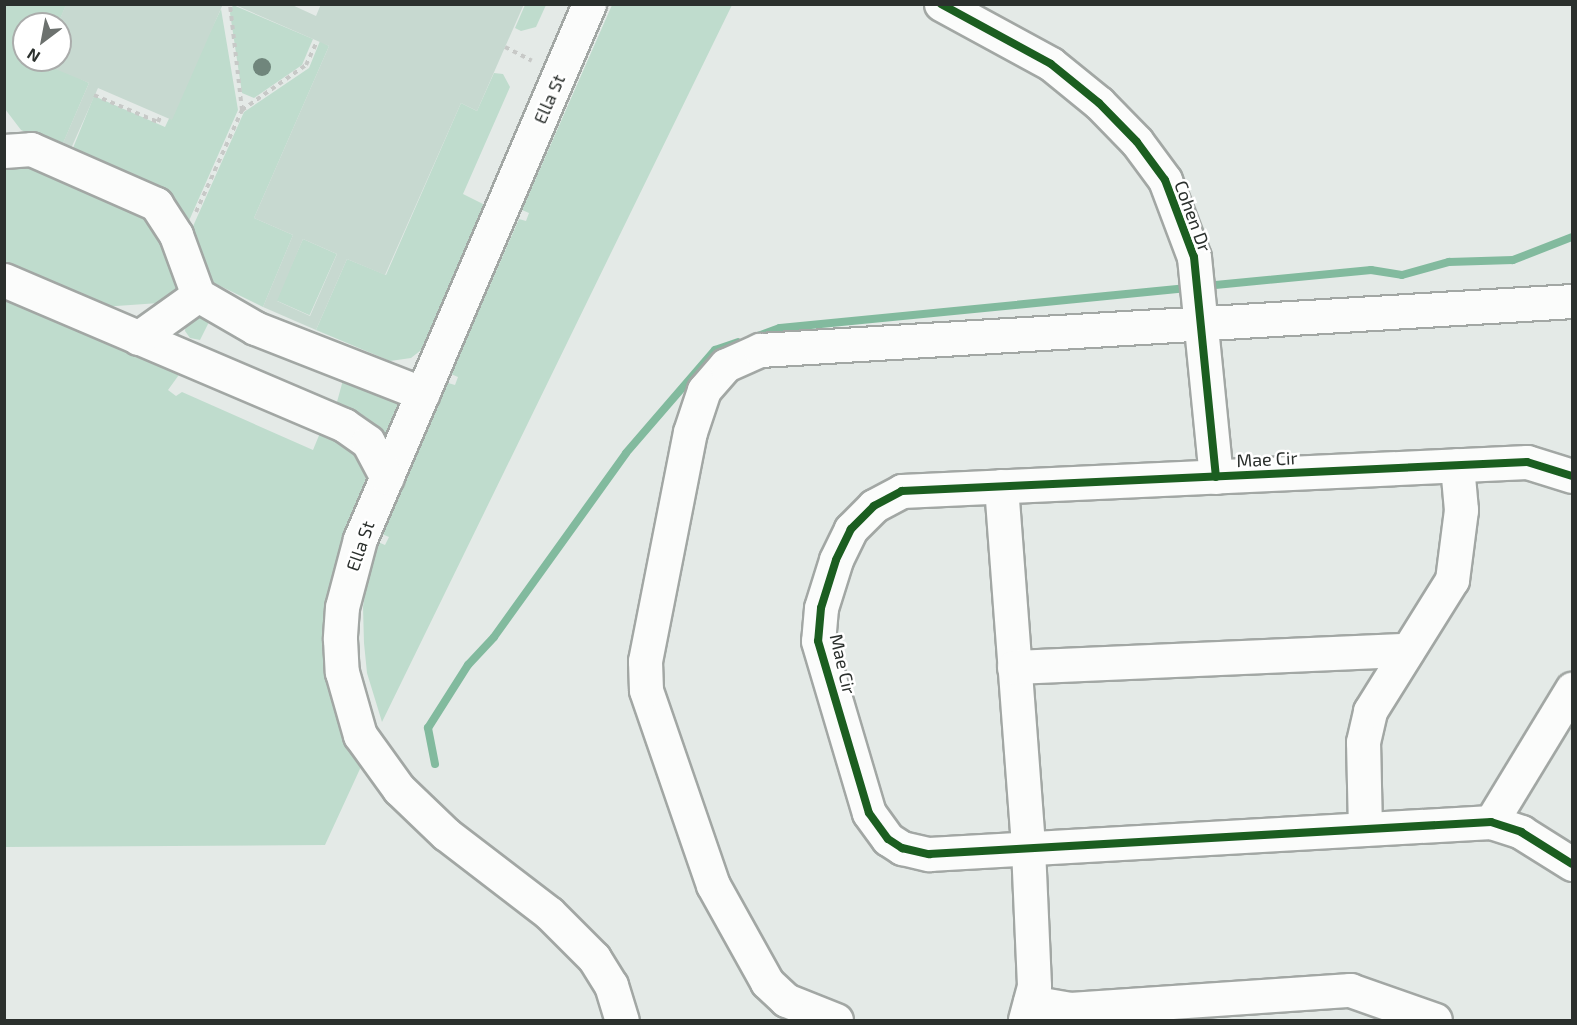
<!DOCTYPE html>
<html>
<head>
<meta charset="utf-8">
<style>
	body { margin:0 }
	#map { position:relative; width:1577px; height:1025px; overflow:hidden; background:#e4eae7; font-family:"Exo 2",sans-serif }
	div>[style] { position:absolute }
	.green>* { inset:0; background:#bfdccd; transform-origin:0 0 }
	.stream>* { height:8px; margin:-4px; padding:0 4px; transform-origin:4px; border-radius:4px; background:#82ba9e }
	.building>* { inset:0; background:#c7d9d0 }
	.path>* { height:4px; margin-top:-2px; transform-origin:0; background:repeating-linear-gradient(90deg,#c7c9c7 0 4.5px,transparent 0 9px) }
	.roads { filter:drop-shadow(2px 0 #a2a7a4) drop-shadow(-2px 0 #a2a7a4) drop-shadow(0 2px #a2a7a4) drop-shadow(0 -2px #a2a7a4) }
	.minor>* { height:33px; margin:-16.5px; padding:0 16.5px; transform-origin:16.5px; border-radius:16.5px; background:#fbfcfb }
	.cycleway>* { height:8px; margin:-4px; padding:0 4px; transform-origin:4px; border-radius:4px; background:#1b5e20 }
	.trees>* { width:18px; height:18px; margin:-9px; border-radius:50%; background:#70867c }
	span { translate:-50% -50%; white-space:nowrap; text-align:center; line-height:1.15; -webkit-text-stroke:5px #fff; paint-order:stroke }
	.street-label { font-size:18px; color:#2b302d }
	.frame { position:absolute; inset:0; border:6px solid #2b302d; pointer-events:none }
	.north { position:absolute; left:12px; top:12px; width:60px; height:60px; box-sizing:border-box; background:#fff; border:2px solid #aaacab; border-radius:50%; rotate:212deg; font-size:16px; font-weight:700; line-height:24px; text-align:center; color:#2b302d }
	.north::after { content:''; display:block; margin:auto; width:21px; height:27px; background:#6c716e; clip-path:polygon(50% 0,100% 100%,50% 72%,0 100%) }
</style>
</head>
<body>
<div id="map">
	<div class="green">
		<i style="clip-path:polygon(5px 5px,66px 5px,58px 24px,24px 24px,24px 60px,42px 60px,89px 83px,61px 148px,21px 130px,5px 109px)"></i>
		<i style="clip-path:polygon(233px 5px,313px 39px,302px 65px,254px 98px,242px 93px,230px 13px)"></i>
		<i style="clip-path:polygon(525px 5px,546px 5px,536px 27px,521px 31px,515px 28px)"></i>
		<i style="clip-path:polygon(612px 5px,732px 5px,382px 722px,367px 673px,364px 643px,363px 607px,369px 569px,378px 542px,385px 545px,389px 537px,382px 534px,448px 383px,455px 385px,458px 377px,451px 374px,519px 219px,526px 221px,529px 213px,522px 210px)"></i>
		<i style="clip-path:polygon(221px 9px,238px 110px,188px 223px,174px 203px,73px 148px,94px 96px,165px 127px)"></i>
		<i style="clip-path:polygon(320px 41px,329px 46px,254px 218px,293px 235px,263px 307px,212px 282px,190px 233px,244px 112px,309px 68px)"></i>
		<i style="clip-path:polygon(494px 73px,503px 74px,510px 87px,463px 194px,487px 206px,430px 343px,411px 358px,390px 361px,316px 330px,347px 259px,386px 275px,461px 103px,477px 111px)"></i>
		<i style="clip-path:polygon(11px 157px,154px 218px,181px 280px,178px 287px,159px 303px,102px 307px,5px 266px,5px 158px)"></i>
		<i style="left:303px;top:239px;width:37px;height:67px;rotate:24deg"></i>
		<i style="clip-path:polygon(4px 286px,181px 372px,168px 390px,176px 396px,182px 392px,313px 450px,320px 433px,349px 441px,367px 475px,341px 551px,365px 758px,325px 845px,5px 847px)"></i>
		<i style="clip-path:polygon(198px 313px,397px 399px,402px 409px,387px 435px,366px 417px,337px 402px,343px 380px,209px 322px,200px 340px,190px 338px,185px 331px,186px 322px)"></i>
	</div>
	<div class="stream">
		<i style="left:1205px;top:286px;width:167px;rotate:-5.5deg"></i>
		<i style="left:1371px;top:270px;width:31px;rotate:9deg"></i>
		<i style="left:1402px;top:275px;width:49px;rotate:-15.5deg"></i>
		<i style="left:1449px;top:262px;width:64px;rotate:-1.8deg"></i>
		<i style="left:1513px;top:260px;width:63px;rotate:-21.3deg"></i>
		<i style="left:758px;top:336px;width:23px;rotate:-20deg"></i>
		<i style="left:780px;top:328px;width:412px;rotate:-5.6deg"></i>
		<i style="left:435px;top:764px;width:37px;rotate:-101deg"></i>
		<i style="left:428px;top:728px;width:75px;rotate:-57.6deg"></i>
		<i style="left:468px;top:665px;width:38px;rotate:-47deg"></i>
		<i style="left:494px;top:637px;width:226px;rotate:-54.3deg"></i>
		<i style="left:626px;top:453px;width:136px;rotate:-49.2deg"></i>
		<i style="left:715px;top:350px;width:24px;rotate:-19deg"></i>
	</div>
	<div class="building">
		<i style="clip-path:polygon(66px 4px,223px 4px,172px 120px,98px 88px,69px 153px,60px 150px,89px 83px,41px 63px,60px 60px,58px 24px)"></i>
		<i style="clip-path:polygon(evenodd,233px 4px,290px 4px,316px 16px,321px 4px,524px 4px,477px 111px,461px 103px,385px 275px,347px 259px,316px 330px,263px 307px,293px 235px,254px 218px,329px 46px,233px 4px,303px 239px,337px 254px,310px 316px,277px 301px,303px 239px)"></i>
	</div>
	<div class="path">
		<i style="left:505px;top:47px;width:30px;rotate:27deg"></i>
		<i style="left:94px;top:95px;width:69px;rotate:22.9deg"></i>
		<i style="left:158px;top:122px;width:8px;rotate:-67deg"></i>
		<i style="left:242px;top:110px;width:78px;rotate:-35.1deg"></i>
		<i style="left:306px;top:65px;width:26px;rotate:-65deg"></i>
		<i style="left:196px;top:212px;width:112px;rotate:-65.7deg"></i>
		<i style="left:242px;top:110px;width:107px;rotate:-96.5deg"></i>
	</div>
	<div class="roads">
		<div class="minor">
			<i style="left:589px;top:4px;width:582px;rotate:113.17deg"></i>
			<i style="left:360px;top:539px;width:70px;rotate:104.8deg"></i>
			<i style="left:342px;top:607px;width:32px;rotate:94deg"></i>
			<i style="left:340px;top:639px;width:33px;rotate:87deg"></i>
			<i style="left:342px;top:672px;width:66px;rotate:74.1deg"></i>
			<i style="left:360px;top:735px;width:67px;rotate:54.2deg"></i>
			<i style="left:399px;top:789px;width:65px;rotate:43.8deg"></i>
			<i style="left:446px;top:834px;width:130px;rotate:37.5deg"></i>
			<i style="left:549px;top:913px;width:64px;rotate:45deg"></i>
			<i style="left:594px;top:958px;width:32px;rotate:58deg"></i>
			<i style="left:611px;top:985px;width:37px;rotate:73deg"></i>
			<i style="left:941px;top:4px;width:125px;rotate:28.6deg"></i>
			<i style="left:1051px;top:64px;width:62px;rotate:39.1deg"></i>
			<i style="left:1099px;top:103px;width:54px;rotate:45.7deg"></i>
			<i style="left:1137px;top:142px;width:47px;rotate:53.6deg"></i>
			<i style="left:1165px;top:180px;width:82px;rotate:69.4deg"></i>
			<i style="left:1194px;top:257px;width:221px;rotate:84.3deg"></i>
			<i style="left:4px;top:151px;width:27px;rotate:-4deg"></i>
			<i style="left:31px;top:149px;width:137px;rotate:23.7deg"></i>
			<i style="left:156px;top:204px;width:37px;rotate:57deg"></i>
			<i style="left:176px;top:235px;width:64px;rotate:69.9deg"></i>
			<i style="left:198px;top:295px;width:66px;rotate:30.1deg"></i>
			<i style="left:255px;top:328px;width:180px;rotate:21.4deg"></i>
			<i style="left:4px;top:280px;width:370px;rotate:23.1deg"></i>
			<i style="left:344px;top:425px;width:29px;rotate:35deg"></i>
			<i style="left:368px;top:442px;width:40px;rotate:62deg"></i>
			<i style="left:138px;top:338px;width:74px;rotate:-35.6deg"></i>
			<i style="left:1572px;top:476px;width:47px;rotate:-162.7deg"></i>
			<i style="left:1527px;top:462px;width:626px;rotate:177.34deg"></i>
			<i style="left:902px;top:491px;width:32px;rotate:152deg"></i>
			<i style="left:874px;top:506px;width:33px;rotate:135deg"></i>
			<i style="left:851px;top:529px;width:34px;rotate:116deg"></i>
			<i style="left:836px;top:560px;width:50px;rotate:107.4deg"></i>
			<i style="left:821px;top:608px;width:33px;rotate:95deg"></i>
			<i style="left:818px;top:641px;width:179px;rotate:73.5deg"></i>
			<i style="left:869px;top:813px;width:32px;rotate:54deg"></i>
			<i style="left:888px;top:839px;width:17px;rotate:33deg"></i>
			<i style="left:902px;top:848px;width:28px;rotate:13deg"></i>
			<i style="left:929px;top:854px;width:563px;rotate:-3.26deg"></i>
			<i style="left:1491px;top:822px;width:32px;rotate:18deg"></i>
			<i style="left:1521px;top:832px;width:60px;rotate:32.1deg"></i>
			<i style="left:1001px;top:486px;width:363px;rotate:85.7deg"></i>
			<i style="left:1028px;top:848px;width:138px;rotate:87.5deg"></i>
			<i style="left:1034px;top:986px;width:35px;rotate:105deg"></i>
			<i style="left:1014px;top:667px;width:394px;rotate:-2.5deg"></i>
			<i style="left:1491px;top:822px;width:156px;rotate:-58.7deg"></i>
			<i style="left:1365px;top:829px;width:87px;rotate:-91.3deg"></i>
			<i style="left:1363px;top:742px;width:32px;rotate:-77deg"></i>
			<i style="left:1370px;top:711px;width:155px;rotate:-58deg"></i>
			<i style="left:1452px;top:580px;width:71px;rotate:-82.7deg"></i>
			<i style="left:1461px;top:510px;width:45px;rotate:-95.1deg"></i>
			<i style="left:1030px;top:1002px;width:41px;rotate:9.9deg"></i>
			<i style="left:1070px;top:1009px;width:281px;rotate:-3.9deg"></i>
			<i style="left:1350px;top:990px;width:90px;rotate:19.4deg"></i>
			<i style="left:836px;top:1020px;width:54px;rotate:-158.2deg"></i>
			<i style="left:786px;top:1000px;width:26px;rotate:-137deg"></i>
			<i style="left:767px;top:982px;width:111px;rotate:-119.1deg"></i>
			<i style="left:713px;top:885px;width:206px;rotate:-109deg"></i>
			<i style="left:646px;top:690px;width:29px;rotate:-92deg"></i>
			<i style="left:645px;top:661px;width:233px;rotate:-78.9deg"></i>
			<i style="left:690px;top:432px;width:44px;rotate:-71.6deg"></i>
			<i style="left:704px;top:390px;width:33px;rotate:-49deg"></i>
			<i style="left:726px;top:365px;width:37px;rotate:-24deg"></i>
			<i style="left:760px;top:350px;width:813px;rotate:-3.45deg"></i>
		</div>
	</div>
	<div class="cycleway">
		<i style="left:941px;top:4px;width:125px;rotate:28.6deg"></i>
		<i style="left:1051px;top:64px;width:62px;rotate:39.1deg"></i>
		<i style="left:1099px;top:103px;width:54px;rotate:45.7deg"></i>
		<i style="left:1137px;top:142px;width:47px;rotate:53.6deg"></i>
		<i style="left:1165px;top:180px;width:82px;rotate:69.4deg"></i>
		<i style="left:1194px;top:257px;width:221px;rotate:84.3deg"></i>
		<i style="left:1572px;top:476px;width:47px;rotate:-162.7deg"></i>
		<i style="left:1527px;top:462px;width:626px;rotate:177.34deg"></i>
		<i style="left:902px;top:491px;width:32px;rotate:152deg"></i>
		<i style="left:874px;top:506px;width:33px;rotate:135deg"></i>
		<i style="left:851px;top:529px;width:34px;rotate:116deg"></i>
		<i style="left:836px;top:560px;width:50px;rotate:107.4deg"></i>
		<i style="left:821px;top:608px;width:33px;rotate:95deg"></i>
		<i style="left:818px;top:641px;width:179px;rotate:73.5deg"></i>
		<i style="left:869px;top:813px;width:32px;rotate:54deg"></i>
		<i style="left:888px;top:839px;width:17px;rotate:33deg"></i>
		<i style="left:902px;top:848px;width:28px;rotate:13deg"></i>
		<i style="left:929px;top:854px;width:563px;rotate:-3.26deg"></i>
		<i style="left:1491px;top:822px;width:32px;rotate:18deg"></i>
		<i style="left:1521px;top:832px;width:60px;rotate:32.1deg"></i>
	</div>
	<div class="trees">
		<i style="left:262px;top:67px"></i>
	</div>
	<div class="street-label">
		<span style="left:549px;top:99px;rotate:-66deg">Ella St</span>
		<span style="left:1193px;top:216px;rotate:70deg">Cohen Dr</span>
		<span style="left:1267px;top:459px;rotate:-3deg">Mae Cir</span>
		<span style="left:360px;top:546px;rotate:-71deg">Ella St</span>
		<span style="left:843px;top:664px;rotate:77deg">Mae Cir</span>
	</div>
	<div class="frame"></div>
	<div class="north">N</div>
</div>
</body>
</html>
